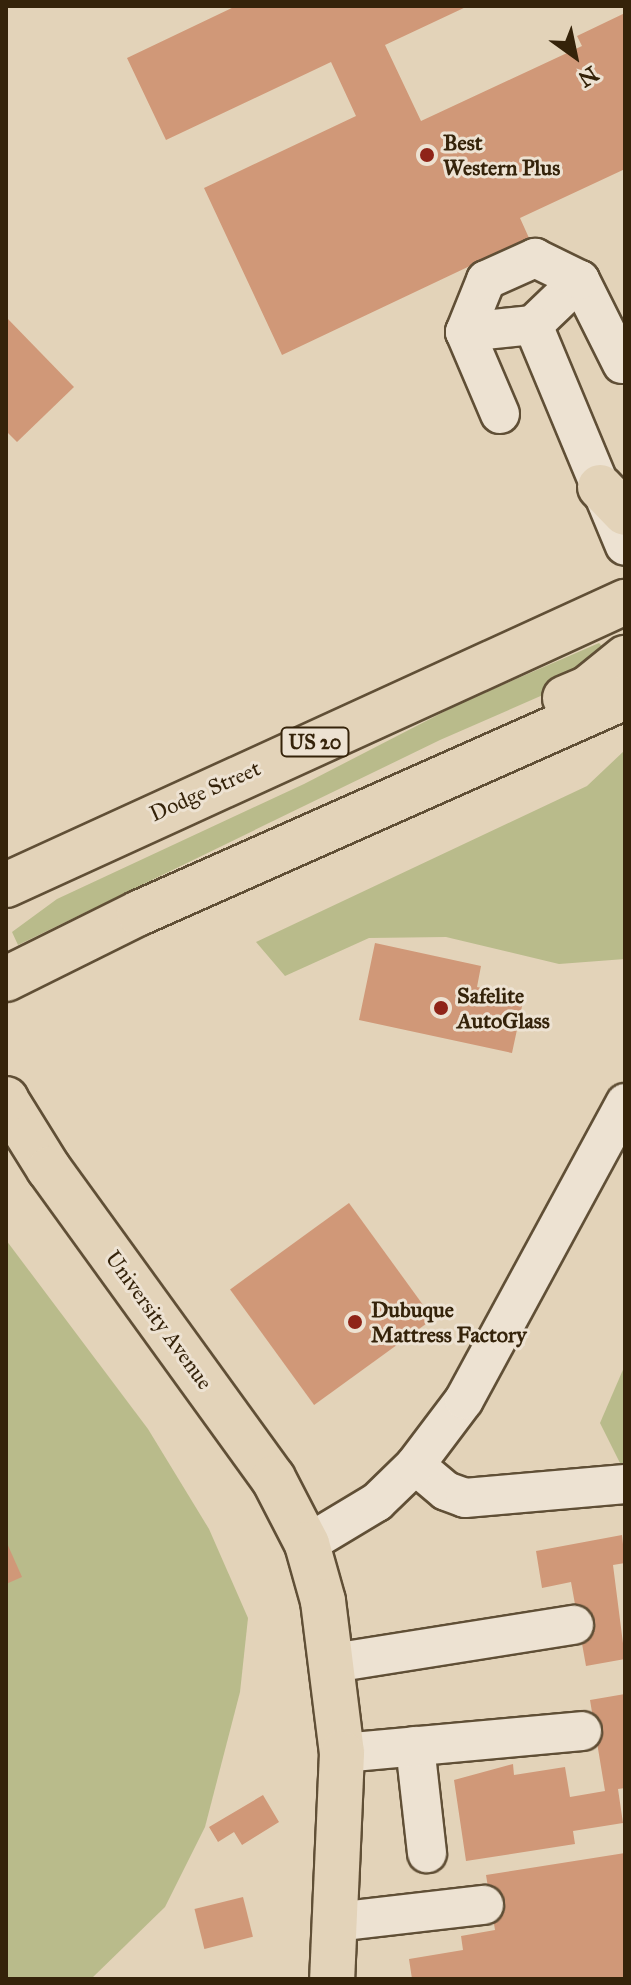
<!DOCTYPE html>
<html>
<head>
<meta charset="utf-8">
<style>
	body { margin:0 }
	#map { position:relative; width:631px; height:1985px; overflow:hidden; background:#e3d3b9; font-family:"IM FELL Great Primer",serif }
	div>[style] { position:absolute }
	.green>* { inset:0; background:#b9bb8b }
	.building>* { inset:0; background:#d09878; transform-origin:0 0 }
	.roads { filter:drop-shadow(2px 0 #604f36) drop-shadow(-2px 0 #604f36) drop-shadow(0 2px #604f36) drop-shadow(0 -2px #604f36) }
	.minor>* { height:38px; margin:-19px; padding:0 19px; transform-origin:19px; border-radius:19px; background:#ede2d2 }
	.major>* { height:44px; margin:-22px; padding:0 22px; transform-origin:22px; border-radius:22px; background:#e3d3b9 }
	.highway>* { height:44px; margin:-22px; padding:0 22px; transform-origin:22px; border-radius:22px; background:#e3d3b9 }
	.dots>* { width:22px; height:22px; translate:-50% -50%; box-sizing:border-box; border:4px solid #ede2d2; border-radius:50% }
	span { translate:-50% -50%; white-space:nowrap; text-align:center; line-height:1.15; -webkit-text-stroke:6px #ede2d2; paint-order:stroke }
	.shield-label span { padding:2px 6px; background:#ede2d2; border:2px solid; border-radius:6px; -webkit-text-stroke-width:0 }
	.shield-label { font-size:20px; color:#35230a; font-weight:700 }
	.poi-label { font-size:22px; color:#35230a; font-weight:700 }
	.left { translate:0 -50%; text-align:left }
	.street-label { font-size:22px; color:#35230a }
	.frame { position:absolute; inset:0; border:8px solid #35230a; pointer-events:none }
	.north { position:absolute; left:535px; top:16px; width:80px; height:80px; -webkit-text-stroke:6px #ede2d2; paint-order:stroke; rotate:147deg; font-size:22px; font-weight:700; line-height:32px; text-align:center; color:#35230a }
	.north::after { content:''; display:block; margin:auto; width:28px; height:36px; background:#35230a; clip-path:polygon(50% 0,100% 100%,50% 72%,0 100%) }
</style>
</head>
<body>
<div id="map">
	<div class="green">
		<i style="clip-path:polygon(599px 643px,606px 650px,568px 684px,440px 740px,18px 945px,12px 932px,57px 899px,304px 784px,461px 703px)"></i>
		<i style="clip-path:polygon(625px 750px,625px 959px,559px 964px,446px 937px,369px 938px,285px 976px,256px 942px,587px 786px)"></i>
		<i style="clip-path:polygon(6px 1240px,148px 1429px,209px 1529px,248px 1618px,240px 1692px,205px 1827px,165px 1907px,91px 1979px,6px 1979px)"></i>
		<i style="clip-path:polygon(625px 1365px,625px 1473px,600px 1423px)"></i>
	</div>
	<div class="building">
		<i style="clip-path:polygon(236px 6px,468px 6px,385px 45px,421px 121px,582px 46px,577px 36px,625px 13px,625px 169px,520px 218px,529px 238px,282px 355px,204px 188px,356px 116px,331px 62px,166px 140px,127px 58px)"></i>
		<i style="clip-path:polygon(6px 317px,74px 387px,17px 442px,6px 431px)"></i>
		<i style="clip-path:polygon(375px 943px,481px 966px,477px 987px,524px 997px,512px 1053px,359px 1020px)"></i>
		<i style="left:349px;top:1203px;width:143px;height:147px;rotate:54deg"></i>
		<i style="clip-path:polygon(622px 1535px,625px 1563px,613px 1565px,625px 1659px,586px 1666px,571px 1582px,542px 1588px,536px 1551px)"></i>
		<i style="clip-path:polygon(6px 1541px,22px 1577px,6px 1584px)"></i>
		<i style="clip-path:polygon(625px 1694px,625px 1788px,618px 1789px,623px 1823px,573px 1831px,575px 1844px,466px 1861px,454px 1780px,513px 1764px,514px 1775px,565px 1767px,570px 1797px,605px 1791px,590px 1700px)"></i>
		<i style="clip-path:polygon(263px 1795px,279px 1822px,242px 1845px,234px 1832px,218px 1842px,209px 1827px)"></i>
		<i style="clip-path:polygon(625px 1853px,625px 1979px,412px 1979px,409px 1959px,463px 1950px,461px 1936px,495px 1930px,486px 1875px)"></i>
		<i style="left:243px;top:1897px;width:41px;height:50px;rotate:76deg"></i>
	</div>
	<div class="roads">
		<div class="minor">
			<i style="left:533px;top:325px;width:65px;rotate:-43.8deg"></i>
			<i style="left:580px;top:280px;width:94px;rotate:63.4deg"></i>
			<i style="left:465px;top:332px;width:56px;rotate:-68deg"></i>
			<i style="left:486px;top:280px;width:54px;rotate:-24.2deg"></i>
			<i style="left:535px;top:258px;width:50px;rotate:26.1deg"></i>
			<i style="left:500px;top:414px;width:89px;rotate:-113.1deg"></i>
			<i style="left:465px;top:332px;width:68px;rotate:-5.9deg"></i>
			<i style="left:533px;top:325px;width:239px;rotate:67.4deg"></i>
			<i style="left:415px;top:1465px;width:40px;rotate:40deg"></i>
			<i style="left:446px;top:1491px;width:20px;rotate:20deg"></i>
			<i style="left:465px;top:1498px;width:161px;rotate:-5deg"></i>
			<i style="left:307px;top:1544px;width:82px;rotate:-31deg"></i>
			<i style="left:377px;top:1502px;width:53px;rotate:-44.2deg"></i>
			<i style="left:415px;top:1465px;width:81px;rotate:-53deg"></i>
			<i style="left:464px;top:1400px;width:338px;rotate:-61.5deg"></i>
			<i style="left:333px;top:1663px;width:244px;rotate:-9deg"></i>
			<i style="left:415px;top:1746px;width:108px;rotate:83.6deg"></i>
			<i style="left:342px;top:1753px;width:241px;rotate:-5.2deg"></i>
			<i style="left:336px;top:1922px;width:149px;rotate:-6.6deg"></i>
		</div>
		<div class="major">
			<i style="left:6px;top:1100px;width:81px;rotate:58.1deg"></i>
			<i style="left:49px;top:1169px;width:382px;rotate:54.1deg"></i>
			<i style="left:273px;top:1478px;width:74px;rotate:62.7deg"></i>
			<i style="left:307px;top:1544px;width:59px;rotate:74.3deg"></i>
			<i style="left:323px;top:1601px;width:153px;rotate:82.9deg"></i>
			<i style="left:342px;top:1753px;width:226px;rotate:92.5deg"></i>
		</div>
		<div class="highway">
			<i style="left:600px;top:487px;width:36px;rotate:46deg"></i>
			<i style="left:565px;top:698px;width:25px;rotate:-23deg"></i>
			<i style="left:588px;top:688px;width:48px;rotate:-39deg"></i>
			<i style="left:6px;top:885px;width:681px;rotate:-24.57deg"></i>
			<i style="left:6px;top:979px;width:148px;rotate:-26.4deg"></i>
			<i style="left:139px;top:913px;width:532px;rotate:-23.96deg"></i>
			<i style="left:6px;top:1099px;width:1px;rotate:90deg"></i>
		</div>
	</div>
	<div class="dots">
		<i style="left:427px;top:155px;background:#8f2418"></i>
		<i style="left:441px;top:1008px;background:#8f2418"></i>
		<i style="left:355px;top:1322px;background:#8f2418"></i>
	</div>
	<div class="shield-label">
		<span style="left:315px;top:742px">US 20</span>
	</div>
	<div class="poi-label">
		<span class="left" style="left:443px;top:155px">Best<br>Western Plus</span>
		<span class="left" style="left:457px;top:1008px">Safelite<br>AutoGlass</span>
		<span class="left" style="left:371px;top:1322px">Dubuque<br>Mattress Factory</span>
	</div>
	<div class="street-label">
		<span style="left:205px;top:791px;rotate:-24deg">Dodge Street</span>
		<span style="left:159px;top:1320px;rotate:54deg">University Avenue</span>
	</div>
	<div class="frame"></div>
	<div class="north">N</div>
</div>
</body>
</html>
